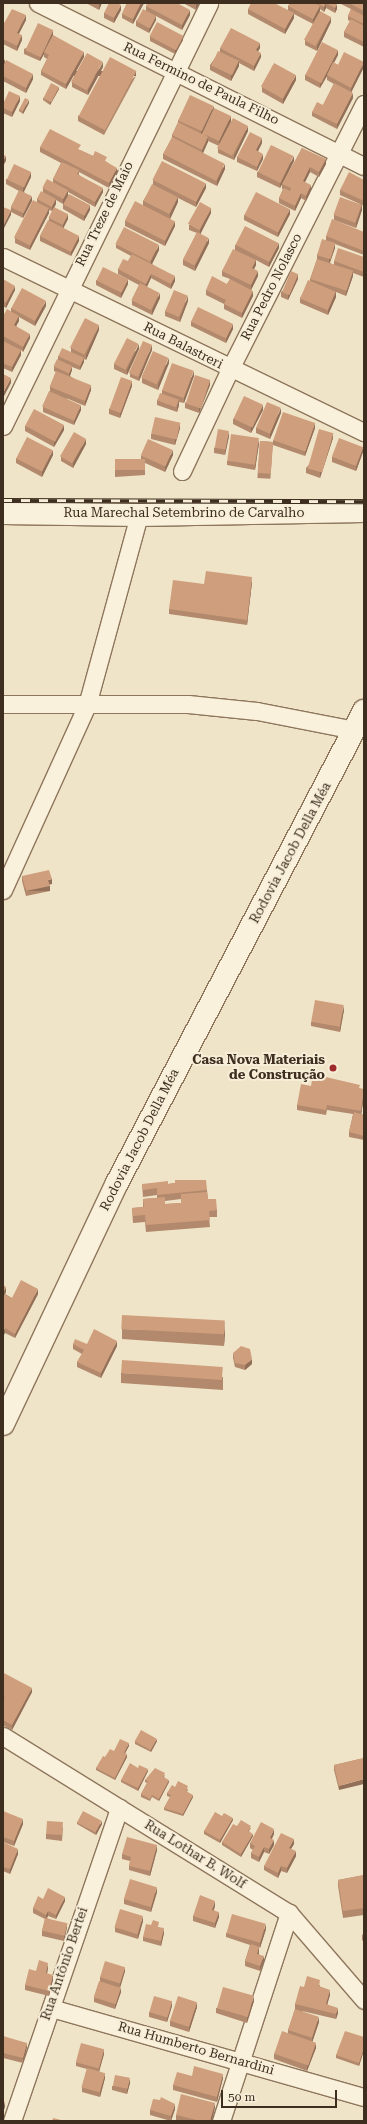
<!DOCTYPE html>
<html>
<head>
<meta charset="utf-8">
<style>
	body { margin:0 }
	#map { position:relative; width:367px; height:2124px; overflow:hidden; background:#f0e4c8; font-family:"Roboto Serif",serif }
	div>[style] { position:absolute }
	.roads { filter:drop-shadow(1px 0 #8d765c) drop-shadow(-1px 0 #8d765c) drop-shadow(0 1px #8d765c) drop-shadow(0 -1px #8d765c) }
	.street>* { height:17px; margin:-8.5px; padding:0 8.5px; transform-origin:8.5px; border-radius:8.5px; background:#faf1dc }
	.secondary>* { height:22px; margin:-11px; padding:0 11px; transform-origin:11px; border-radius:11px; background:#faf1dc }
	.rail>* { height:4.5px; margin-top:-2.25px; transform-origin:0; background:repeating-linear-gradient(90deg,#f7eed8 0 9px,#3d2e20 0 18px); box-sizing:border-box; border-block:1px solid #3d2e20 }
	.wall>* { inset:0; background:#b2896c; transform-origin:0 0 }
	.shaded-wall>* { inset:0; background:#916f58; transform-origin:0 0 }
	.building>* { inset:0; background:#cf9f7d; transform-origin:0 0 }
	.dots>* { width:11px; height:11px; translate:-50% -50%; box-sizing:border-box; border:2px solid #f7eed8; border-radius:50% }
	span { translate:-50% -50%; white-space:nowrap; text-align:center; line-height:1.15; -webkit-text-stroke:4px #f7eed8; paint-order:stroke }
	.street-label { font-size:13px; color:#3d2e20 }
	.poi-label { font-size:13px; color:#3d2e20; font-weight:700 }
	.right { translate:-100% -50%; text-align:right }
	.frame { position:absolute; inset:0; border:4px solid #3d2e20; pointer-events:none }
	.scale { position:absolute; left:221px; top:2090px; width:116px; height:18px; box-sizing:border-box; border:2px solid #3d2e20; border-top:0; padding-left:5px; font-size:12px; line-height:14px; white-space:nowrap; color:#3d2e20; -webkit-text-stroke:3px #f7eed8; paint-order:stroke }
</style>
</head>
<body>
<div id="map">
	<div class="roads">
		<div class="street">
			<i style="left:38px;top:3px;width:364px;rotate:26.6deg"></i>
			<i style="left:3px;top:257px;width:401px;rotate:25.9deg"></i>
			<i style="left:3px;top:426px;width:470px;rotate:-64deg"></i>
			<i style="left:182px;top:471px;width:113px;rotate:-64.8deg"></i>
			<i style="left:230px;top:369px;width:297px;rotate:-63.2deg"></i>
			<i style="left:3px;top:704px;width:185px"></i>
			<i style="left:188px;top:704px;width:69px;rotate:5.8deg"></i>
			<i style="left:257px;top:711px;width:100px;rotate:11deg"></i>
			<i style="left:3px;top:890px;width:203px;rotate:-65.6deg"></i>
			<i style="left:87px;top:705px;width:197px;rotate:-74.7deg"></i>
			<i style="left:3px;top:1736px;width:336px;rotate:31.8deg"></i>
			<i style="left:289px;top:1913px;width:115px;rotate:49.2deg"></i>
			<i style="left:51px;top:2008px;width:325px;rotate:15.9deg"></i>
			<i style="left:12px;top:2121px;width:331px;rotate:-71.1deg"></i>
			<i style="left:221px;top:2121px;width:219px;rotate:-71.9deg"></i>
		</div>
		<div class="secondary">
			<i style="left:3px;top:513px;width:136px;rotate:0.8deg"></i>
			<i style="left:139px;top:515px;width:225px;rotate:-1deg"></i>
			<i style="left:3px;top:1424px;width:267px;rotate:-64.7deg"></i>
			<i style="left:117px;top:1183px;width:533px;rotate:-62.38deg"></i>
		</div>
	</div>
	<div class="rail">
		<i style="left:3px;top:500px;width:361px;rotate:0.2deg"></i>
	</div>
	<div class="wall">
		<i style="clip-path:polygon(86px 3px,102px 3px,99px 10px)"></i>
		<i style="clip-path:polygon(127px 3px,144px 3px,133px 24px,122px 18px,122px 14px)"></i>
		<i style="clip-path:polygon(183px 3px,199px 3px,196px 10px)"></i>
		<i style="clip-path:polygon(290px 3px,335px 3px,337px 9px,335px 13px,326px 8px,324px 12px,320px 9px,320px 12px,331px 22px,317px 51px,305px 45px,305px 40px,313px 24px,294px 14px,294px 18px,285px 34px,248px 14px,248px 9px,288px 10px,288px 6px)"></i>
		<i style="clip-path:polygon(341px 3px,364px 3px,364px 47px,344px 37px,344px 32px,350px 21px,348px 20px,348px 16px,351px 9px,341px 4px)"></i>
		<i style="clip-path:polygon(146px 6px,190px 15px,182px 30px,156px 16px,156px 20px,149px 33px,136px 26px,136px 21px,146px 11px)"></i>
		<i style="clip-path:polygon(121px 10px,114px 23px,104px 18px,104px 13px)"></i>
		<i style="clip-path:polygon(26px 20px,19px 34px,22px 40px,17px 51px,3px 44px,3px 25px)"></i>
		<i style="clip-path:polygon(53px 35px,84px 57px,66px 89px,41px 75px,41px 71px,47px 59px,44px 57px,44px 54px,40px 61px,24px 54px,24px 49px)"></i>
		<i style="clip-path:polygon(150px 36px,183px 40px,175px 54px,150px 41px)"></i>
		<i style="clip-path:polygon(220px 48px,260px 48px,258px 51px,261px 57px,254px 71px,239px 63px,239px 66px,231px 81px,210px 70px,210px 65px,220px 51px)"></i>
		<i style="clip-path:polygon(338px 55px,334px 63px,338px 65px,364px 67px,351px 92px,353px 98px,337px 129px,312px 116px,312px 112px,323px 105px,334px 84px,327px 80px,327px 76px,320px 88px,305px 80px,305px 75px)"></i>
		<i style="clip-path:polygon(3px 58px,5px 63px,33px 79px,26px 93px,3px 81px)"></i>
		<i style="clip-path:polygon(103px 67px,88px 95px,72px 87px,72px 82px)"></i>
		<i style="clip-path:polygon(136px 76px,104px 135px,78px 121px,78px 116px)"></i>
		<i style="clip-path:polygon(296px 80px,283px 104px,262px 92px,262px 87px)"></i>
		<i style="clip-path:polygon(59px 89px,50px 105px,43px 100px,43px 98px)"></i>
		<i style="clip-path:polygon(20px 101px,12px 117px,3px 113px,3px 104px)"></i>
		<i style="clip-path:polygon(29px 103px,23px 114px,19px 111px,19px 109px)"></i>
		<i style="clip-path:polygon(214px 109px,231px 121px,248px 131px,234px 160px,218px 153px,218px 148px,219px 146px,208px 141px,203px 153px,225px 169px,217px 186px,163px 159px,163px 154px,172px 138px,172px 135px,178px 123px,178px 120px)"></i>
		<i style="clip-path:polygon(262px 143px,258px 151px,263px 159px,257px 171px,237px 162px,237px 157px)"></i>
		<i style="clip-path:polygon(40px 147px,80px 150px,93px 156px,107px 162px,117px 173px,109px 188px,79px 172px,79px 175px,103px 192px,95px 207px,68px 192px,68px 195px,90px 210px,84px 221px,63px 209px,63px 204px,56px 200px,56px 204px,52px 211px,49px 210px,49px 213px,30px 250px,15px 243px,15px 238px,37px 202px,37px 199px,43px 192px,43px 188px,53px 182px,53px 179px,61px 163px,40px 152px)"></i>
		<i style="clip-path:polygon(302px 148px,326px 164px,319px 177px,310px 172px,305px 182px,311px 190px,306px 201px,301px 198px,295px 211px,279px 203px,279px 198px,283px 189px,282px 189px,282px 184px,280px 188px,257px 177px,257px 172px,294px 161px,284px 182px)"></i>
		<i style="clip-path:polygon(31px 177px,24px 192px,32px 201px,23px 218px,11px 212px,11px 207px,19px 191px,6px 184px,6px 179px)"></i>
		<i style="clip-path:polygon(153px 180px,206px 188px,196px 207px,178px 198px,178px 202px,170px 219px,175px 226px,165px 246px,125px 226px,125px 221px,143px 205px,143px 201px,153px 185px)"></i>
		<i style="clip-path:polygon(364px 180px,364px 206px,362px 205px,362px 210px,356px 228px,334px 220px,334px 215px,360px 204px,340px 195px,340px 190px)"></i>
		<i style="clip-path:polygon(211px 213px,200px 234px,209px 243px,195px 271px,183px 265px,183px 260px,197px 233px,189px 230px,189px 225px)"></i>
		<i style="clip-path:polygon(290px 214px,278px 237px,244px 220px,244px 215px)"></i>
		<i style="clip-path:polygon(49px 218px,68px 219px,63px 228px,79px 241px,71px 256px,40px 241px,40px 236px,49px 220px)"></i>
		<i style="clip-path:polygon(364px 232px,364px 255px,335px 244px,335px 248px,330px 263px,334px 265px,334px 261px,364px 257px,364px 277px,353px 273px,353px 276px,346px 296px,336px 292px,336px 297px,328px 315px,300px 303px,300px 298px,310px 281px,310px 279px,317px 259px,317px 255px,326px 240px,326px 236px)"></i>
		<i style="clip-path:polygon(116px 244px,159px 250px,152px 264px,175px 281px,171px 289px,151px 278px,147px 287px,160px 298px,152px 315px,132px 305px,132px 300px,139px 285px,118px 274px,118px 269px,128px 261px,131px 256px,116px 248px)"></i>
		<i style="clip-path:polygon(235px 245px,279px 248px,269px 267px,256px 260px,256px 265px,254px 269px,258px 276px,251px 290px,253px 296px,242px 318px,224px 309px,224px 304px,206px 295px,206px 290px,227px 284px,230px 279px,222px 276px,222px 271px,235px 250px)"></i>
		<i style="clip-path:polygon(3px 279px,15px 290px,6px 308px,3px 306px)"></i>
		<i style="clip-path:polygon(298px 279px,288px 300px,281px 297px,281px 292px)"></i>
		<i style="clip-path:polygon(96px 280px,128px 284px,121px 298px,96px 285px)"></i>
		<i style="clip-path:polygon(188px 301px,180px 322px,165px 316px,165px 311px)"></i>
		<i style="clip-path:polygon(46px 306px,35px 326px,19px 317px,19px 321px,16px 326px,30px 338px,23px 352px,21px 350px,21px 355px,12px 372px,3px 368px,3px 316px,11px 312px,11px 308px)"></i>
		<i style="clip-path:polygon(191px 321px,233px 329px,226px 343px,191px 326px)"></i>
		<i style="clip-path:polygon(99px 330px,86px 360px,84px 359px,84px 362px,80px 370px,72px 367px,72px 370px,70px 376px,91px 390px,85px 406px,66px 398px,81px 410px,74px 425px,43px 412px,43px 407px,50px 391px,50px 387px,56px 372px,54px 371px,54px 366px,58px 360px,58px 356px,71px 352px,71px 348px)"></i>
		<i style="clip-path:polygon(139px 349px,127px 375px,114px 369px,114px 364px)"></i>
		<i style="clip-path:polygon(152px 350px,139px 381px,130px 377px,130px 373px)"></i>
		<i style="clip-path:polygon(169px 363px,158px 390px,142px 383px,142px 378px)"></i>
		<i style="clip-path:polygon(194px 376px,184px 403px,179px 402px,179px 405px,177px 412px,157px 405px,157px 400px,162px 394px,162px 390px)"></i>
		<i style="clip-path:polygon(210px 385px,199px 413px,185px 408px,185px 403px)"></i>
		<i style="clip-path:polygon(132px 386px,120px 418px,109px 414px,109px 409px)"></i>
		<i style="clip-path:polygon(263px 410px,251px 433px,233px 424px,233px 419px)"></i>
		<i style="clip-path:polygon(281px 413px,270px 439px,256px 433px,256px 428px)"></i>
		<i style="clip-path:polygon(25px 426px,64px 430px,54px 447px,25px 431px)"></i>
		<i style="clip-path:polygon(180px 428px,175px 445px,151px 439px,151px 434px)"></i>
		<i style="clip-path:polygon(315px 428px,305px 456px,273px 445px,273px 440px)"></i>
		<i style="clip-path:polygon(229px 436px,225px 455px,214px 453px,214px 448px)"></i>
		<i style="clip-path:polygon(333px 438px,320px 478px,306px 473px,306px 468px)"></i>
		<i style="left:260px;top:441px;width:13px;height:37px;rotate:4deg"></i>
		<i style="clip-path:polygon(259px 443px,255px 470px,227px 465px,227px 461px)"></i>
		<i style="clip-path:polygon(86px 444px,73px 468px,61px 461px,61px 457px)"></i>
		<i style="clip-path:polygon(363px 452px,356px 471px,332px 462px,332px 457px)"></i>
		<i style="clip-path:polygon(53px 455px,42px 477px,16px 463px,16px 458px)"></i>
		<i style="clip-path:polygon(173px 455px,165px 472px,145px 463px,145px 475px,115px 477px,115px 460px,141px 459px,141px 456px)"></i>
		<i style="clip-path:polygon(252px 582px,247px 625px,169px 614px,169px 609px)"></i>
		<i style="clip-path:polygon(22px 876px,52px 884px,49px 884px,50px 891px,26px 896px,22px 881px)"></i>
		<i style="clip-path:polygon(344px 1010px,340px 1032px,311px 1026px,311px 1022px)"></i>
		<i style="clip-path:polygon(311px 1086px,360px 1089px,364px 1096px,361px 1114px,364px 1115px,364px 1140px,349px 1137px,349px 1132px,353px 1114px,327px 1110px,326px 1115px,297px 1110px,297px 1105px)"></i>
		<i style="clip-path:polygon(evenodd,175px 1180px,207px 1190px,208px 1199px,217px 1210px,217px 1217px,209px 1217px,210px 1227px,146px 1232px,145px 1222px,133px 1223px,132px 1208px,143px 1207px,143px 1199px,157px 1198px,157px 1195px,143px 1197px,142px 1184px,168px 1184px,175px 1183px,175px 1180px,181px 1199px,181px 1203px,165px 1204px,165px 1201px,181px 1199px)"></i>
		<i style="clip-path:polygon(3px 1285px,6px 1292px,5px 1294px,12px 1298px,38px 1294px,15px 1338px,5px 1333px)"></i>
		<i style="clip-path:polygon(122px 1329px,225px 1332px,224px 1346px,122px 1339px)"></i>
		<i style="clip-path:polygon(73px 1344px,87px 1344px,117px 1346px,101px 1378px,77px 1367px,77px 1362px,82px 1354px,73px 1349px)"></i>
		<i style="clip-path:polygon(233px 1353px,252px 1364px,245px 1370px,235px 1367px,233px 1358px)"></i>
		<i style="clip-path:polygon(121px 1373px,223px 1377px,223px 1390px,121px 1383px)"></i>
		<i style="clip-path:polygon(3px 1676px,32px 1692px,12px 1730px,3px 1725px)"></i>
		<i style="clip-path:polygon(135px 1741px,157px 1741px,151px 1752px,135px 1744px)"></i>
		<i style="clip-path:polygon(129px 1746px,125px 1753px,127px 1757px,115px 1780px,96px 1770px,96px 1768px,105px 1757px,114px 1751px)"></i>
		<i style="clip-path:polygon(364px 1758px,339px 1790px,334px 1770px,334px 1765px)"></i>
		<i style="clip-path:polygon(138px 1768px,148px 1771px,138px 1791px,121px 1782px,121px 1780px)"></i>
		<i style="clip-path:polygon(165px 1775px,164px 1777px,169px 1782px,159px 1801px,152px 1797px,150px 1801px,141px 1797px,141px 1794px,147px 1783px,145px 1782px,145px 1780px)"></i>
		<i style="clip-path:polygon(175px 1787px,188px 1789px,187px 1792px,193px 1797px,183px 1816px,164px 1810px,164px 1808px,170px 1797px,167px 1796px,167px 1793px)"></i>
		<i style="clip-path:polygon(3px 1811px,23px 1824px,14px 1846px,3px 1842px)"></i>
		<i style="clip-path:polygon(222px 1816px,233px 1820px,220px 1843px,204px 1834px,204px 1831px)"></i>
		<i style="clip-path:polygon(77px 1822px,102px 1824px,96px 1835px,77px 1824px)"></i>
		<i style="clip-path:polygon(237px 1826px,251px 1828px,249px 1831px,253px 1836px,241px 1857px,222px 1845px,222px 1842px)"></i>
		<i style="clip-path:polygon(63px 1827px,62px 1841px,46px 1839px,46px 1834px)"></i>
		<i style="clip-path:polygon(274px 1834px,272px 1839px,274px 1845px,269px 1854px,264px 1852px,259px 1862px,251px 1858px,251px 1853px,253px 1850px,250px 1848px,250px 1843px)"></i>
		<i style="clip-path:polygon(3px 1844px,18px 1854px,10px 1874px,3px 1871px)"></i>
		<i style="clip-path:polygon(294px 1844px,291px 1849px,296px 1856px,287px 1873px,281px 1871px,278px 1878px,264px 1870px,264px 1866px)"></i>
		<i style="clip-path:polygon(157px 1850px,150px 1876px,129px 1870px,129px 1866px,130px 1861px,122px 1859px,122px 1854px)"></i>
		<i style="clip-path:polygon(364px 1875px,364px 1915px,343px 1918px,338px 1886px,338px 1880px)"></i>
		<i style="clip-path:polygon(157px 1892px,151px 1912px,124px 1904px,124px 1899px)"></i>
		<i style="clip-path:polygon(43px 1899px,65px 1901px,56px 1919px,48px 1916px,47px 1918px,67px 1927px,64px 1941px,42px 1936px,42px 1931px,45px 1919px,33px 1913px,33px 1908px)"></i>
		<i style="clip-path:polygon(215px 1906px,214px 1910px,219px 1917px,215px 1928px,193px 1921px,193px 1916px)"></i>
		<i style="clip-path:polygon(143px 1921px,138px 1939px,115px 1932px,115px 1927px)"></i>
		<i style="clip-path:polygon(159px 1927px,164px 1933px,161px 1946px,143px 1941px,143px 1937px)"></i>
		<i style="clip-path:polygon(266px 1929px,260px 1948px,259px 1947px,259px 1954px,264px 1961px,260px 1971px,245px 1966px,245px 1961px,250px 1945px,226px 1937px,226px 1933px)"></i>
		<i style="clip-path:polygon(364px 1933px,364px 1942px,362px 1940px,362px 1935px)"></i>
		<i style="clip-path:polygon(48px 1968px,47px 1974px,53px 1980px,49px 1996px,25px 1990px,25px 1985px,36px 1971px)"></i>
		<i style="clip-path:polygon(125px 1971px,120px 1987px,121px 1992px,115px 2009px,94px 2002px,94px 1997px,100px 1981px,100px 1977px)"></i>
		<i style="clip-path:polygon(320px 1985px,320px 1987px,330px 1995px,327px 2004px,338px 2013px,336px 2019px,302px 2011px,319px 2022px,312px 2042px,316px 2048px,307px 2071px,274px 2059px,274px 2054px,288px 2033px,288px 2030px,295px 2009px,295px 2004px,304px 1987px)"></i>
		<i style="clip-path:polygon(254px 2001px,247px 2023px,216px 2013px,216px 2008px)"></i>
		<i style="clip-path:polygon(172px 2006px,167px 2022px,149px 2017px,149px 2012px)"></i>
		<i style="clip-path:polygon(197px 2007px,189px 2032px,170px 2026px,170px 2021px)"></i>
		<i style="clip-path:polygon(3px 2036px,27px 2047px,23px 2063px,3px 2058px)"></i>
		<i style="clip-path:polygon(364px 2037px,364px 2050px,359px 2066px,336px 2058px,336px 2055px)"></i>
		<i style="clip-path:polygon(104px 2054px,99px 2071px,105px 2078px,100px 2097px,82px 2092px,82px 2087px,87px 2069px,76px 2066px,76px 2062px)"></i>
		<i style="clip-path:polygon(192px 2076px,223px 2078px,217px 2102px,173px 2090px,173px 2085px)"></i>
		<i style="clip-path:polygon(130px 2083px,127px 2094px,112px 2090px,112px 2086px)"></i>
		<i style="clip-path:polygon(215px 2107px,212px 2121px,181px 2121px,176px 2120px,176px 2115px)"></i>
		<i style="clip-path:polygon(175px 2109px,171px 2121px,150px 2115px,150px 2110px)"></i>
	</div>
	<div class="shaded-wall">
		<i style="clip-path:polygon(99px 3px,102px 3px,99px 10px)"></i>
		<i style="clip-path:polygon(141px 3px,144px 3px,133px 24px,133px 19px)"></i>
		<i style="clip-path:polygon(197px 3px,199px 3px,196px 10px,196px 5px)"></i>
		<i style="clip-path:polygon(326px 3px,326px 8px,324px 12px,324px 7px)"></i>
		<i style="clip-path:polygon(337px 4px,337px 9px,335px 13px,335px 8px)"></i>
		<i style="clip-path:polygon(121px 5px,121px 10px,114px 23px,114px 18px)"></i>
		<i style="clip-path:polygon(320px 6px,320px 11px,313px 24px,313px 19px)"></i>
		<i style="clip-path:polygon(190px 10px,190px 15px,182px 30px,182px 25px)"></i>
		<i style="clip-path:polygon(294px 13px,294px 18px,285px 34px,285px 29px)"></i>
		<i style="clip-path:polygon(26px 15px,26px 20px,17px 37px,17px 33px)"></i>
		<i style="clip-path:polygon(156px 16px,156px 20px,149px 33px,149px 28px)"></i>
		<i style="clip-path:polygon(331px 17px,331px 22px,317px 51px,317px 46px)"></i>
		<i style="clip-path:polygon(53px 30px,53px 35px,44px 52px,44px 54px,40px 61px,40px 57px)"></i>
		<i style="clip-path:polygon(22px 35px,22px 40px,17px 51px,17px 46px)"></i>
		<i style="clip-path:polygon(183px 36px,183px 40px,175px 54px,175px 49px)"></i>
		<i style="clip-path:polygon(260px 43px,260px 48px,256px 55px,256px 50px)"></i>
		<i style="clip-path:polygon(338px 50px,338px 55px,327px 75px,327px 76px,320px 88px,320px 84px)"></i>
		<i style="clip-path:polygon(84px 52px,84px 57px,66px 89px,66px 84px)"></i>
		<i style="clip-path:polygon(261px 53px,261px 57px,254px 71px,254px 66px)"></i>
		<i style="clip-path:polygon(5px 59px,5px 64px,3px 68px,3px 63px)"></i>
		<i style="clip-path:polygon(239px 61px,239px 66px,231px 81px,231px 76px)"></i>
		<i style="clip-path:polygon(103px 62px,103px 67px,88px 95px,88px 90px)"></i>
		<i style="clip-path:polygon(364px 62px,364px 67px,351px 93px,351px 88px)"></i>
		<i style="left:136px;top:71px;width:5px;height:67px;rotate:90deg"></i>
		<i style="clip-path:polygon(33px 74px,33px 79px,26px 93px,26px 88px)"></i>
		<i style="clip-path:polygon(296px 75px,296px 80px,283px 104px,283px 99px)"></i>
		<i style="clip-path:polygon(59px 87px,59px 89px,50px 105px,50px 102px)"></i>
		<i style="clip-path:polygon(353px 93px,353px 98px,337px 129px,337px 124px)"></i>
		<i style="clip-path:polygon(20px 96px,20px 101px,12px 117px,12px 112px)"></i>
		<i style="clip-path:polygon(29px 100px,29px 103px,23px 114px,23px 111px)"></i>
		<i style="clip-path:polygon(214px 106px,214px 111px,201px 136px,201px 131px)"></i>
		<i style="clip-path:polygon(231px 116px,231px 121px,219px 146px,219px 141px)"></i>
		<i style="clip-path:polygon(248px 126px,248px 131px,234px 160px,234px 156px)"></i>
		<i style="clip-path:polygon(208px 137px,208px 142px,202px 155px,202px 150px)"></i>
		<i style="clip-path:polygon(262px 138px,262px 143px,256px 155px,256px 150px)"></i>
		<i style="clip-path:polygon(263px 154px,263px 159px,257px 171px,257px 167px)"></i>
		<i style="clip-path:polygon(6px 156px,6px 161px,3px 166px,3px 161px)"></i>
		<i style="clip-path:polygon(294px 156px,294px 161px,280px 188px,280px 184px)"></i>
		<i style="clip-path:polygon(326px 159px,326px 164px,319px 177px,319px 172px)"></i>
		<i style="clip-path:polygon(225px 164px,225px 169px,217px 186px,217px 181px)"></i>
		<i style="clip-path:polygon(310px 167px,310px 172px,303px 186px,303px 181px)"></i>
		<i style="clip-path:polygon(117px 168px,117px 173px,109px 188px,109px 183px)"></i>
		<i style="clip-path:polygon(31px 172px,31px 177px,23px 193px,23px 188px)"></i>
		<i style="clip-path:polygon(206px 183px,206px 188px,196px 207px,196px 202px)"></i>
		<i style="clip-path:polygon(311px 185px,311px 190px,306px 201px,306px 196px)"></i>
		<i style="clip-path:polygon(103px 188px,103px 192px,95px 207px,95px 202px)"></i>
		<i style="clip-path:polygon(68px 190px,68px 195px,63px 204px,63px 199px)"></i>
		<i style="clip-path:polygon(301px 193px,301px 198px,295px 211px,295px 206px)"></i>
		<i style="clip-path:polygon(32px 196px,32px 201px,23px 218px,23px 213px)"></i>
		<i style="clip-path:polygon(178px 197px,178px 202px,170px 219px,170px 214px)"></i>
		<i style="clip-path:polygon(56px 199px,56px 204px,52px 211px,52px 206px)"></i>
		<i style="clip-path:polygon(90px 205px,90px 210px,84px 221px,84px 216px)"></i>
		<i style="clip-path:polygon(362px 205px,362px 210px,356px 228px,356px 223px)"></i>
		<i style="clip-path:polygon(49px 208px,49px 213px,30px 250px,30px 246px)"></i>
		<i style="clip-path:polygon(211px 208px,211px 213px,200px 235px,200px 230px)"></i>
		<i style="clip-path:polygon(290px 209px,290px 214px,278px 237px,278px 232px)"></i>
		<i style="clip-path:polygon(11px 210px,11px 215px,3px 230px,3px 226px)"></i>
		<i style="clip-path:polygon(68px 214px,68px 219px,63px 229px,63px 224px)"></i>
		<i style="clip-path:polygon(175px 221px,175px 226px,165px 246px,165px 241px)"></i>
		<i style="clip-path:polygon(79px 236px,79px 241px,71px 256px,71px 251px)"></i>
		<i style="clip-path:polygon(209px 238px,209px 243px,195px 271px,195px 266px)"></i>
		<i style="clip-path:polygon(279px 243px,279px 248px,269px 267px,269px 262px)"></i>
		<i style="clip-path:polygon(335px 243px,335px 248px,329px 264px,329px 260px)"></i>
		<i style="clip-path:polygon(159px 245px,159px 250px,151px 266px,151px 261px)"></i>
		<i style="clip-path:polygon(256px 260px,256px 265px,252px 273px,252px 268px)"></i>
		<i style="clip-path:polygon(258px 271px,258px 276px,251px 290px,251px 285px)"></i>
		<i style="clip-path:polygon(353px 271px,353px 276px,346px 296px,346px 291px)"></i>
		<i style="clip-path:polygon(151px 274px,151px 278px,146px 288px,146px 284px)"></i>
		<i style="clip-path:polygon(298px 274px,298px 279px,288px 300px,288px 295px)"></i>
		<i style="clip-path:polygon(175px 276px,175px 281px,171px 289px,171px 284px)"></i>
		<i style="clip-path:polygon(128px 279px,128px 284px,121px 298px,121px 293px)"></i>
		<i style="clip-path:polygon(15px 286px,15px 290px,6px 308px,6px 303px)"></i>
		<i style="clip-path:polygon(253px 291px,253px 296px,242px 318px,242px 313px)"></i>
		<i style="clip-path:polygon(336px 292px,336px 297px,328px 315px,328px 310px)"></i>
		<i style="clip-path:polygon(160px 293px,160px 298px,152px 315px,152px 310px)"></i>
		<i style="clip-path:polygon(188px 296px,188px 301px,180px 322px,180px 318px)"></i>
		<i style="clip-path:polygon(46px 301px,46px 306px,35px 326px,35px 321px)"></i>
		<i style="clip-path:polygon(19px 316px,19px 321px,14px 330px,14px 325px)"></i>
		<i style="clip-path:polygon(233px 324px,233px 329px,226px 343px,226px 338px)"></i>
		<i style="clip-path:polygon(99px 325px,99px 330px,86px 360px,86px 355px)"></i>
		<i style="clip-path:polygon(30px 334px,30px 338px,23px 352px,23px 347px)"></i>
		<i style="clip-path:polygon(139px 344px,139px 349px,127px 375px,127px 370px)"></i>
		<i style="clip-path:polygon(152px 345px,152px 350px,139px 381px,139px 377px)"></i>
		<i style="clip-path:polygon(21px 350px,21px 355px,12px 372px,12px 367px)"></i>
		<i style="clip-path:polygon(84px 358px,84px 362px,80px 370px,80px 366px)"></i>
		<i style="clip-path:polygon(169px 358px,169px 363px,158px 390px,158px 385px)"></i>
		<i style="clip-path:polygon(72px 366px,72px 370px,69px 378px,69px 373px)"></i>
		<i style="clip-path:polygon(194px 371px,194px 376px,184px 403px,184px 398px)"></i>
		<i style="clip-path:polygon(11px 378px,11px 383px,3px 398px,3px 393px)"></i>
		<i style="clip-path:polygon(210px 380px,210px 385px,199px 413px,199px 408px)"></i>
		<i style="clip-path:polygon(132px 381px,132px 386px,120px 418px,120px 413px)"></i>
		<i style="clip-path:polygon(91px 385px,91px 390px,85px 406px,85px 401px)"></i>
		<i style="clip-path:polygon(179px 400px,179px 405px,177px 412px,177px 407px)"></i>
		<i style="clip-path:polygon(81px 405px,81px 410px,74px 425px,74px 421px)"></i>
		<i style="clip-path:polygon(263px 405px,263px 410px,251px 433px,251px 428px)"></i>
		<i style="clip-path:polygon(281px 408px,281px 413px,270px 439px,270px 434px)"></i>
		<i style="clip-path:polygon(180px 423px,180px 428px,175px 445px,175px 440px)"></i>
		<i style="clip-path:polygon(315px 423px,315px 428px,305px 456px,305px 451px)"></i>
		<i style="clip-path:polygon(64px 425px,64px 430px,54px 447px,54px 442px)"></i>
		<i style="clip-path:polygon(229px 431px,229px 436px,225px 455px,225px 450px)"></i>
		<i style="clip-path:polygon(333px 433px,333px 438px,320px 478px,320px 473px)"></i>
		<i style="clip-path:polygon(259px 438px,259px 443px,255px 470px,255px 465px)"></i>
		<i style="clip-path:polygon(86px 439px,86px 444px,73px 468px,73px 463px)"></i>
		<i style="clip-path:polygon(363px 447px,363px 452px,356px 471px,356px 466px)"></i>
		<i style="clip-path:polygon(53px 450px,53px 455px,42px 477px,42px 472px)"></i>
		<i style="clip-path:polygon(173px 450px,173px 455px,165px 472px,165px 467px)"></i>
		<i style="clip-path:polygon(252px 577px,252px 582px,247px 625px,247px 620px)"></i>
		<i style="clip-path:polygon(52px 879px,52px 884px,48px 885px,48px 880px)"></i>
		<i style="left:50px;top:886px;width:5px;height:25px;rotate:90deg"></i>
		<i style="clip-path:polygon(344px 1005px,344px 1010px,340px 1032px,340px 1027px)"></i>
		<i style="clip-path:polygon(364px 1091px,364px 1096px,361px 1116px,361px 1111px)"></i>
		<i style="clip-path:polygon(6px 1287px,6px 1292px,3px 1298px,3px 1293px)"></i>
		<i style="clip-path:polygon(38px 1289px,38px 1294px,15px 1338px,15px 1334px)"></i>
		<i style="clip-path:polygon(225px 1321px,225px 1332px,224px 1346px,224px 1335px)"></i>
		<i style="clip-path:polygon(5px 1328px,5px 1333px,3px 1337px,3px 1332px)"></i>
		<i style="clip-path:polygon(117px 1341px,117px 1346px,101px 1378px,101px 1373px)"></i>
		<i style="clip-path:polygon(252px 1359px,252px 1364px,245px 1370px,245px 1365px)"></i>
		<i style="clip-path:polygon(32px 1688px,32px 1692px,12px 1730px,12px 1725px)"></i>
		<i style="clip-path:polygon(157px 1739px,157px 1741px,151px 1752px,151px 1750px)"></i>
		<i style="clip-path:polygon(129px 1743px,129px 1746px,124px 1755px,124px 1753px)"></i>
		<i style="clip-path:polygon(127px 1754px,127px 1757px,115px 1780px,115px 1778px)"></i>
		<i style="clip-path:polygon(148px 1769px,148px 1771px,138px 1791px,138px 1788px)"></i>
		<i style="clip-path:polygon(364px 1779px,364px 1784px,339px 1790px,339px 1786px)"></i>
		<i style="clip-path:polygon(169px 1780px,169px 1782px,159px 1801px,159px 1799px)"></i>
		<i style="clip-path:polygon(193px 1795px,193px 1797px,183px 1816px,183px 1814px)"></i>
		<i style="clip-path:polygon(233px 1818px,233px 1820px,220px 1843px,220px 1840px)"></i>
		<i style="clip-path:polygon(23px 1819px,23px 1824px,14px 1846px,14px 1841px)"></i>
		<i style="clip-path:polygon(102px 1821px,102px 1824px,96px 1835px,96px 1832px)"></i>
		<i style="clip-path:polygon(274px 1829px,274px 1834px,270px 1842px,270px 1838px)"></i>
		<i style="clip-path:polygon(253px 1834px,253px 1836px,241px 1857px,241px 1854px)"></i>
		<i style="clip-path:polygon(294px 1839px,294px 1844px,289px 1852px,289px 1848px)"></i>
		<i style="clip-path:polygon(274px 1840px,274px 1845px,269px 1854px,269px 1849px)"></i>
		<i style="clip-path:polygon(157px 1845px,157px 1850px,150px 1876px,150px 1871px)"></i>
		<i style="clip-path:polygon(264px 1847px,264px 1852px,259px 1862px,259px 1857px)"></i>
		<i style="clip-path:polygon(18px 1849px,18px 1854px,10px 1874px,10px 1869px)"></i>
		<i style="clip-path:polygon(296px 1851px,296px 1856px,287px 1873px,287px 1868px)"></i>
		<i style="clip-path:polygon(281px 1866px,281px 1871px,278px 1878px,278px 1873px)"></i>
		<i style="clip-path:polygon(157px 1887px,157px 1892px,151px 1912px,151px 1908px)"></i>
		<i style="clip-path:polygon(65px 1897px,65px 1901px,56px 1919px,56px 1915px)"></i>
		<i style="clip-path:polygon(215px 1901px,215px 1906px,212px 1914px,212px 1910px)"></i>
		<i style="clip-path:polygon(48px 1911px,48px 1916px,46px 1919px,46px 1915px)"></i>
		<i style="clip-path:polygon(219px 1912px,219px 1917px,215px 1928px,215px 1923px)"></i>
		<i style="clip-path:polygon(143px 1916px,143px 1921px,138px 1939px,138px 1934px)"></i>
		<i style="clip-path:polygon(67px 1923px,67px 1927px,64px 1941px,64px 1936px)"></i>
		<i style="clip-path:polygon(266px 1924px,266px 1929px,260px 1948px,260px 1943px)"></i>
		<i style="clip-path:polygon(164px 1928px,164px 1933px,161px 1946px,161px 1941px)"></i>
		<i style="clip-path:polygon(259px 1947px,259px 1952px,257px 1958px,257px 1954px)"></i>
		<i style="clip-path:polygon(264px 1956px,264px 1961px,260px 1971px,260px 1966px)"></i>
		<i style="clip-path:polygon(48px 1963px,48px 1968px,46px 1978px,46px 1973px)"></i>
		<i style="clip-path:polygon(125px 1967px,125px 1971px,120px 1988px,120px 1983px)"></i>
		<i style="clip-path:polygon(53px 1975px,53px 1980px,49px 1996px,49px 1991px)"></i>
		<i style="clip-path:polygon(121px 1988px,121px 1992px,115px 2009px,115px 2004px)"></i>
		<i style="clip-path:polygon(330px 1990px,330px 1995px,326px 2009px,326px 2004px)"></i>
		<i style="clip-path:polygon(254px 1996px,254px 2001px,247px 2023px,247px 2018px)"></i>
		<i style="clip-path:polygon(172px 2001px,172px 2006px,167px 2022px,167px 2017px)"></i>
		<i style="clip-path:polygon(197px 2002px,197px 2007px,189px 2032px,189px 2027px)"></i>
		<i style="clip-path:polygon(338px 2008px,338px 2013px,336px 2019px,336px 2014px)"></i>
		<i style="clip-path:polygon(319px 2017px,319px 2022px,312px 2043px,312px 2038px)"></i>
		<i style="clip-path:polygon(27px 2043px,27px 2047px,23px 2063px,23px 2058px)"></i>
		<i style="clip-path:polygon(316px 2043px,316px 2048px,307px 2071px,307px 2066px)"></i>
		<i style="clip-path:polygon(364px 2048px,364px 2050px,359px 2066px,359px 2063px)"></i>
		<i style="clip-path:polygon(104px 2049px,104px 2054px,99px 2072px,99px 2067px)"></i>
		<i style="clip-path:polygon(105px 2073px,105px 2078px,100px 2097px,100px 2092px)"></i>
		<i style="clip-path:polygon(223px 2074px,223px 2078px,217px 2102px,217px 2097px)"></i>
		<i style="clip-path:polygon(130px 2078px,130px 2083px,127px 2094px,127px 2089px)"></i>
		<i style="clip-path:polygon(5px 2102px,5px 2107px,3px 2113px,3px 2108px)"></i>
		<i style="clip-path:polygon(215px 2103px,215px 2107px,212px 2121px,210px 2121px)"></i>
		<i style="clip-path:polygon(175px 2104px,175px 2109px,171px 2121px,171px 2116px)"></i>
	</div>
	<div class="building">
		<i style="clip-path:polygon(109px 3px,117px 3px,121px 5px,114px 18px,104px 13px)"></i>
		<i style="clip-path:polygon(127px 3px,141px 3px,133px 19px,122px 14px)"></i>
		<i style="clip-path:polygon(147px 3px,177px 3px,190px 10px,182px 25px,146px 6px)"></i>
		<i style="clip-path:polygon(251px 3px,274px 3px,294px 13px,285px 29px,248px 9px)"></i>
		<i style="clip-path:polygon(290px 3px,315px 3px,320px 6px,313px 19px,288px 6px)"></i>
		<i style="clip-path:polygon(317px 3px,335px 3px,337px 4px,335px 8px,326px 3px,324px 7px)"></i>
		<i style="clip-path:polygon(349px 3px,364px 3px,364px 11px)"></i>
		<i style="clip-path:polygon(12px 9px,26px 15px,17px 33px,22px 35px,17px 46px,3px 39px,3px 25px)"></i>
		<i style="left:143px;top:9px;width:15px;height:14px;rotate:28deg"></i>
		<i style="clip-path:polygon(351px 9px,364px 16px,364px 24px,348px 16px)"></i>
		<i style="left:320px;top:11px;width:13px;height:33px;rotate:29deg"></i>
		<i style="clip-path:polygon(351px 19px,364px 26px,364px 42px,344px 32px)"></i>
		<i style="left:157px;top:22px;width:30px;height:16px;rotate:28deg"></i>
		<i style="left:38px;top:23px;width:17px;height:30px;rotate:25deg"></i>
		<i style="clip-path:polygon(231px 28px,260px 43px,256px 50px,261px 53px,254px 66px,220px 48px)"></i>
		<i style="clip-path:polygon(53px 35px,84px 52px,66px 84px,41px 71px,49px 55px,44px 52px)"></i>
		<i style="left:322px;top:42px;width:18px;height:37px;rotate:27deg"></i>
		<i style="left:218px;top:51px;width:23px;height:16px;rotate:25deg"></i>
		<i style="clip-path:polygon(344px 52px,364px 62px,351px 88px,327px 75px,333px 62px,338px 65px)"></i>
		<i style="left:87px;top:53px;width:18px;height:33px;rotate:29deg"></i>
		<i style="left:110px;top:57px;width:30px;height:67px;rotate:28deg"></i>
		<i style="clip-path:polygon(6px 60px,33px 74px,26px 88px,3px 76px,3px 67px)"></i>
		<i style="left:274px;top:63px;width:25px;height:27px;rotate:29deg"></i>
		<i style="left:51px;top:83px;width:9px;height:17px;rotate:27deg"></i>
		<i style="clip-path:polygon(334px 83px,353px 93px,337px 124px,312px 112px,317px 102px,323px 105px)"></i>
		<i style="clip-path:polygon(9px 91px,20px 96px,12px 112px,3px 108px,3px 104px)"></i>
		<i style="left:190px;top:95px;width:26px;height:28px;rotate:25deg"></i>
		<i style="left:25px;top:98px;width:4px;height:13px;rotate:27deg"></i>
		<i style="clip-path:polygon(214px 108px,231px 116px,219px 141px,204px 134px,208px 137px,202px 150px,172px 135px,178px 122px,202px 134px)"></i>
		<i style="left:233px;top:118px;width:17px;height:34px;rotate:28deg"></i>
		<i style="clip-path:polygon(50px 129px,81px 145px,78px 149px,93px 156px,95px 151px,107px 157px,105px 161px,117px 168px,109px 183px,40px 147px)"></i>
		<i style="clip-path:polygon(250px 132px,262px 138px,256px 150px,263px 154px,257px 167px,237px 157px)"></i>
		<i style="left:172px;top:137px;width:59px;height:19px;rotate:27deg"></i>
		<i style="left:271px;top:145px;width:25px;height:30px;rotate:26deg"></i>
		<i style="clip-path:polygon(302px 148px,326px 159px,319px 172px,310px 167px,303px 181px,311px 185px,306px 196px,301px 193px,295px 206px,279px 198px,284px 188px,290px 191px,291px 188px,282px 184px)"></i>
		<i style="clip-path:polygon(3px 155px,6px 156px,3px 161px)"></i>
		<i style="left:162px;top:161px;width:49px;height:21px;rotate:27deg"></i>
		<i style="clip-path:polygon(62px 162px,79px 170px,77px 174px,103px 188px,95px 202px,53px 179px)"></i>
		<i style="left:14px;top:164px;width:19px;height:17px;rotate:25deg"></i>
		<i style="clip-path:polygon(349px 172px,364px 180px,364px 201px,340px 190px)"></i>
		<i style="left:47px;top:179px;width:24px;height:10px;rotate:28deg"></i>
		<i style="left:152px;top:184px;width:29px;height:19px;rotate:27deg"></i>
		<i style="left:19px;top:190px;width:14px;height:19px;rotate:25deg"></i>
		<i style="left:41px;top:191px;width:17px;height:9px;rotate:28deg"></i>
		<i style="left:256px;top:192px;width:38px;height:26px;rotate:27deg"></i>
		<i style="left:69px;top:194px;width:24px;height:12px;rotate:28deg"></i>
		<i style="left:340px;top:197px;width:23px;height:19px;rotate:20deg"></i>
		<i style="left:33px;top:200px;width:18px;height:42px;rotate:27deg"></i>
		<i style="left:135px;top:201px;width:45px;height:22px;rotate:27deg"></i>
		<i style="left:200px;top:202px;width:13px;height:25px;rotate:29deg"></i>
		<i style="clip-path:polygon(3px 207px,11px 210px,3px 226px)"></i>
		<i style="left:54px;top:207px;width:16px;height:12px;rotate:27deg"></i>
		<i style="clip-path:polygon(332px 219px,364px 232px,364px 251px,326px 236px)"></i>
		<i style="left:48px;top:220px;width:35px;height:18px;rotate:27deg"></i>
		<i style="left:245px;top:226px;width:38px;height:21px;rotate:27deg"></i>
		<i style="left:124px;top:227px;width:39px;height:19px;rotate:27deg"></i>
		<i style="left:197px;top:232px;width:13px;height:31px;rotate:27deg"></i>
		<i style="left:322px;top:239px;width:14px;height:17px;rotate:17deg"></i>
		<i style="clip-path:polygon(338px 248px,364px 257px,364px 272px,334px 261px)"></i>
		<i style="clip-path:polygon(233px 249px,256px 260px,252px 268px,258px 271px,251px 285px,222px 271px)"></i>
		<i style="clip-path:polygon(132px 254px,175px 276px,171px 284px,151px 274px,146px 284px,118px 269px,123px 259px,128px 261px)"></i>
		<i style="left:317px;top:259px;width:38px;height:21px;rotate:18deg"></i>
		<i style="left:103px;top:267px;width:28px;height:15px;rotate:26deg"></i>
		<i style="left:291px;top:271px;width:8px;height:23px;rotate:23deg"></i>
		<i style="clip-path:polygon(212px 276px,227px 284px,230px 279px,253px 291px,242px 313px,224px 304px,226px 300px,206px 290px)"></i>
		<i style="clip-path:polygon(3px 279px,15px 286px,6px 303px,3px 301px)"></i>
		<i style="left:308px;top:280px;width:30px;height:20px;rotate:23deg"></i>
		<i style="left:140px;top:283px;width:22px;height:19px;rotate:27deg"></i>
		<i style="left:22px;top:288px;width:27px;height:23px;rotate:28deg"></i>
		<i style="left:174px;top:290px;width:15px;height:23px;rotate:23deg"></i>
		<i style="left:198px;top:307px;width:39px;height:16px;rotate:26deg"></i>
		<i style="clip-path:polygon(7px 309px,19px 316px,14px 325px,30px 334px,23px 347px,3px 336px,3px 316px)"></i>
		<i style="left:85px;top:318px;width:16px;height:33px;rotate:27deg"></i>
		<i style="left:127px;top:338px;width:13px;height:29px;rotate:27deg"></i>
		<i style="clip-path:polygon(3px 341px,21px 350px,12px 367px,3px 363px)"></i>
		<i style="left:143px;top:341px;width:10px;height:35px;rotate:24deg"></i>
		<i style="left:62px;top:348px;width:24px;height:9px;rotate:24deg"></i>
		<i style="left:153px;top:351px;width:17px;height:29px;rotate:24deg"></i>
		<i style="left:57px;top:359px;width:17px;height:8px;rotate:25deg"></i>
		<i style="left:172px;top:363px;width:23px;height:29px;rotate:20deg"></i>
		<i style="left:56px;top:371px;width:38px;height:17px;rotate:22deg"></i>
		<i style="clip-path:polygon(3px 374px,11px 378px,3px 393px)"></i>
		<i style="left:195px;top:375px;width:16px;height:30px;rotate:18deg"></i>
		<i style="left:121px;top:377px;width:12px;height:34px;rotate:20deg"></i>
		<i style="left:49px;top:391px;width:35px;height:17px;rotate:24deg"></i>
		<i style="left:160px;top:393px;width:20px;height:8px;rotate:20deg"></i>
		<i style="left:244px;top:396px;width:21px;height:25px;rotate:25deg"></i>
		<i style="left:267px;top:402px;width:15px;height:28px;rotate:23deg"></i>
		<i style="left:34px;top:409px;width:34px;height:19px;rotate:28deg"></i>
		<i style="left:283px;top:412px;width:34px;height:30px;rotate:19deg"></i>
		<i style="left:155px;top:417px;width:26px;height:17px;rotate:13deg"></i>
		<i style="left:218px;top:429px;width:11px;height:19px;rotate:10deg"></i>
		<i style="left:319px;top:429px;width:15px;height:41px;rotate:16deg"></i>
		<i style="left:74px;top:432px;width:14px;height:28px;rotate:30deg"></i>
		<i style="left:231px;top:434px;width:28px;height:27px;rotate:8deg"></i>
		<i style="left:27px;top:437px;width:29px;height:24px;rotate:27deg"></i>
		<i style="left:339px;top:438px;width:26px;height:20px;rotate:21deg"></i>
		<i style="left:148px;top:439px;width:27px;height:18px;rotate:24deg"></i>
		<i style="left:260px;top:441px;width:13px;height:32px;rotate:4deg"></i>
		<i style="left:145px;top:459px;width:11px;height:30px;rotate:90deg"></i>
		<i style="clip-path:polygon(206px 571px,252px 577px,247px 620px,169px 609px,173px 580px,204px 584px)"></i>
		<i style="clip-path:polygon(49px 870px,52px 879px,48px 880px,50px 886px,26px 891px,22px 876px)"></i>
		<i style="left:315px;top:1000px;width:29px;height:22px;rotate:10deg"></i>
		<i style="clip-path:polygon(313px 1074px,360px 1085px,359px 1088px,364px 1089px,361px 1111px,327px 1105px,326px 1110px,297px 1105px,301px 1084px,311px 1086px)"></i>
		<i style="clip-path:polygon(354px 1112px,364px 1115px,364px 1136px,349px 1132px)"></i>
		<i style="clip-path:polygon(175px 1180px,206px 1180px,207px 1190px,157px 1195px,157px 1188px,143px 1190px,142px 1184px,168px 1181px,168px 1184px,175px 1183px)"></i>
		<i style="clip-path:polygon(207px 1192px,208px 1199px,216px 1199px,217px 1210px,209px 1211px,210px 1220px,146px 1225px,145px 1215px,133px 1216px,132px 1208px,144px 1207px,143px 1199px,165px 1197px,165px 1204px,181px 1203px,181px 1194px)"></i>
		<i style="clip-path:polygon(21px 1280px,38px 1289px,15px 1334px,5px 1328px,3px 1332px,3px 1294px,12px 1298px)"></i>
		<i style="clip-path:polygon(3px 1285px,6px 1287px,3px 1293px)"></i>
		<i style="left:122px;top:1315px;width:103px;height:14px;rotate:3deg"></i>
		<i style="clip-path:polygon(94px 1329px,117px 1341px,101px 1373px,77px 1362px,84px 1350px,73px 1344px,75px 1339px,87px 1344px)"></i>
		<i style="clip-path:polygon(241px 1346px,250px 1349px,252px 1359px,245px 1365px,235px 1363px,233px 1353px)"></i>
		<i style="left:122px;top:1360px;width:101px;height:13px;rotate:4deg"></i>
		<i style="clip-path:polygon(4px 1673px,32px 1688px,12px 1725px,3px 1720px,3px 1700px,5px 1697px,3px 1696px,3px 1676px)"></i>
		<i style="left:141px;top:1730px;width:18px;height:13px;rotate:29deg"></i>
		<i style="clip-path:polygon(120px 1739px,129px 1743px,124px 1753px,127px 1754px,115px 1778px,96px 1768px,103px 1756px,105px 1757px,110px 1749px,114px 1751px)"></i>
		<i style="clip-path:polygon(364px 1758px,364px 1779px,339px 1786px,334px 1765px)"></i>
		<i style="clip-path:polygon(130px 1763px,138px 1768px,139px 1765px,148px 1769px,138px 1788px,121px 1780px)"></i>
		<i style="clip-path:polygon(155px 1768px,165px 1773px,163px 1777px,169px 1780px,159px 1799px,152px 1795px,150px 1799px,141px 1794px,148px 1781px,145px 1780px)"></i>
		<i style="clip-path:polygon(178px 1781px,188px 1786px,186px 1791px,193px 1795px,183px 1814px,164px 1808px,171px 1795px,167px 1793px,172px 1785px,175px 1787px)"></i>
		<i style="clip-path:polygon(3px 1811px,23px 1819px,14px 1841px,3px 1837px)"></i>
		<i style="left:83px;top:1811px;width:21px;height:13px;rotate:28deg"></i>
		<i style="clip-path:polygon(215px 1812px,222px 1816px,224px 1813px,233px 1818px,220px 1840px,204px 1831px)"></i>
		<i style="clip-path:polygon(241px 1820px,251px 1826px,248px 1831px,253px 1834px,241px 1854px,222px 1842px,233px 1824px,237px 1826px)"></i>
		<i style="left:47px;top:1821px;width:16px;height:13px;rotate:4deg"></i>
		<i style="clip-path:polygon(261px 1822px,274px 1829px,270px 1838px,274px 1840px,269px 1849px,264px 1847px,259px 1857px,251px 1853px,255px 1846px,250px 1843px)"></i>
		<i style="clip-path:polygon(281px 1833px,294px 1839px,289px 1848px,296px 1851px,287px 1868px,281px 1866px,278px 1873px,264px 1866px)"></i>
		<i style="clip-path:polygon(127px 1837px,157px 1845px,150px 1871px,129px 1866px,131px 1857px,122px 1854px)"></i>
		<i style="clip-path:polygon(3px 1842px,18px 1849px,10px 1869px,3px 1867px)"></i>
		<i style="clip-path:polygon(364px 1875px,364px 1908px,343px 1911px,338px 1880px)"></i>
		<i style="left:130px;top:1879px;width:28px;height:21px;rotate:17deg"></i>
		<i style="clip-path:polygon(48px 1888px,65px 1897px,56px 1915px,48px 1911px,46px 1915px,33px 1908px,38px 1896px,43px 1899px)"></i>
		<i style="clip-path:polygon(200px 1895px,215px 1901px,212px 1910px,219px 1912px,215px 1923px,193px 1916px)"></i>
		<i style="left:120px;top:1909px;width:24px;height:19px;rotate:17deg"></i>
		<i style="left:232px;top:1914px;width:35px;height:20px;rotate:16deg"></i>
		<i style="left:45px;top:1918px;width:23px;height:13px;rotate:13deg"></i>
		<i style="clip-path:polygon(153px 1920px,159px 1922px,158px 1927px,164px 1928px,161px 1941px,143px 1937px,146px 1924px,151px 1925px)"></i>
		<i style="clip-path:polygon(251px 1944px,259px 1947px,257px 1954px,264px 1956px,260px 1966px,245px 1961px)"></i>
		<i style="clip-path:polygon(39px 1960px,48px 1963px,46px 1973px,53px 1975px,49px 1991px,25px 1985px,29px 1969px,36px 1971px)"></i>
		<i style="left:105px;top:1961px;width:21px;height:17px;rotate:17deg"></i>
		<i style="clip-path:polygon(307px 1976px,320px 1980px,319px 1986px,330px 1990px,326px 2004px,338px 2008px,336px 2014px,295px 2004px,300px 1986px,304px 1987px)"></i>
		<i style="left:99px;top:1981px;width:23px;height:17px;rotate:18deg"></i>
		<i style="left:223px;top:1987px;width:32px;height:22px;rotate:16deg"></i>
		<i style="left:154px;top:1996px;width:19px;height:17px;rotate:16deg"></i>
		<i style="left:178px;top:1996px;width:20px;height:26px;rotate:18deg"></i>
		<i style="left:295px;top:2009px;width:25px;height:22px;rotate:18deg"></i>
		<i style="left:282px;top:2031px;width:36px;height:24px;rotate:19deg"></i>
		<i style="clip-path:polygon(345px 2031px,364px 2037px,364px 2048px,359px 2063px,336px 2055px)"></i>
		<i style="clip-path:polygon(3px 2036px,27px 2043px,23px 2058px,3px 2053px)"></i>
		<i style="left:81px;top:2043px;width:24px;height:20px;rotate:15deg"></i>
		<i style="clip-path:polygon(194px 2066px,223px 2074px,217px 2097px,173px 2085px,177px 2072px,192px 2076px)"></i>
		<i style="left:87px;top:2068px;width:19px;height:20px;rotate:16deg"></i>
		<i style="left:115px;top:2075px;width:15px;height:11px;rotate:11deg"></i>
		<i style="clip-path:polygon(181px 2094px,215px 2103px,210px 2121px,201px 2121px,176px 2115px)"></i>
		<i style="clip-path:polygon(161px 2097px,175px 2104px,171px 2116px,150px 2110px,153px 2099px,160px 2100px)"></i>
		<i style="clip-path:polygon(3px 2101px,5px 2102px,3px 2108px)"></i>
		<i style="clip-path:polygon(53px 2118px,65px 2121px,52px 2121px)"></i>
	</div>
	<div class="dots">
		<i style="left:333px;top:1068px;background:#9e2a2b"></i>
	</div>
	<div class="street-label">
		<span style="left:201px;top:84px;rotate:26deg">Rua Fermino de Paula Filho</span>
		<span style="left:105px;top:214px;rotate:-64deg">Rua Treze de Maio</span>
		<span style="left:272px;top:287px;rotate:-63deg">Rua Pedro Nolasco</span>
		<span style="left:183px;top:346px;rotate:27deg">Rua Balastreri</span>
		<span style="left:184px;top:513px">Rua Marechal Setembrino de Carvalho</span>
		<span style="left:291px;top:853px;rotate:-62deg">Rodovia Jacob Della Méa</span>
		<span style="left:140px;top:1140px;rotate:-63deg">Rodovia Jacob Della Méa</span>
		<span style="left:195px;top:1855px;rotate:32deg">Rua Lothar B. Wolf</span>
		<span style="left:65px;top:1964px;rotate:-71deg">Rua Antônio Bertei</span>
		<span style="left:196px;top:2049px;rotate:16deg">Rua Humberto Bernardini</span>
	</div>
	<div class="poi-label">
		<span class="right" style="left:325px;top:1068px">Casa Nova Materiais<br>de Construção</span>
	</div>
	<div class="frame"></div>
	<div class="scale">50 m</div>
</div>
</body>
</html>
